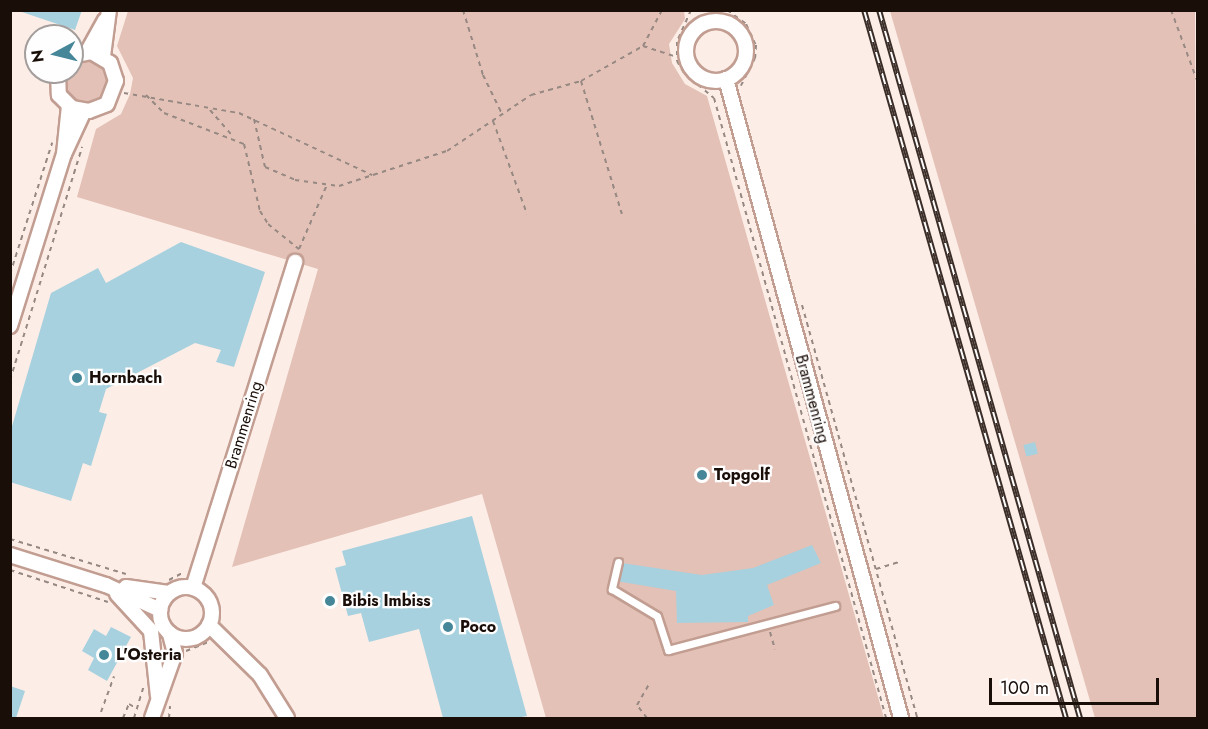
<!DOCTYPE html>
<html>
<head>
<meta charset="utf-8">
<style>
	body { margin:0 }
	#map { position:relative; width:1208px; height:729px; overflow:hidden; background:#fdede7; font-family:Jost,sans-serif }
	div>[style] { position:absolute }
	.green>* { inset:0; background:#e3c1b6 }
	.building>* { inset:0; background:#a7d1de; transform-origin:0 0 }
	.path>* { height:2px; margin-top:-1px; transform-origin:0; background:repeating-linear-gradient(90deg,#968882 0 4.5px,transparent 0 9px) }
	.roads { filter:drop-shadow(2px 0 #c29d91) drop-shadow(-2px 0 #c29d91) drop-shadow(0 2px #c29d91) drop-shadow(0 -2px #c29d91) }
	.service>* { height:7px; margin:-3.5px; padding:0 3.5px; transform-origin:3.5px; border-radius:3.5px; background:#fff }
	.minor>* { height:14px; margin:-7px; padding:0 7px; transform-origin:7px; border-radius:7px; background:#fff }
	.minor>.ring { margin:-7px; padding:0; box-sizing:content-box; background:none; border:14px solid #fff; border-radius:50% }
	.rail>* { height:6px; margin-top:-3px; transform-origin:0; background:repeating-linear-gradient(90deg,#fefefe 0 11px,#3b2e29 0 22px); box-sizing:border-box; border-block:2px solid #3b2e29 }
	.dots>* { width:16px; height:16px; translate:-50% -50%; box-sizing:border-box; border:3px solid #fefefe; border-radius:50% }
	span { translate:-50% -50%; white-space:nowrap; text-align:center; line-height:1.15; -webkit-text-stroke:4.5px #fefefe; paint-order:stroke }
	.poi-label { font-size:16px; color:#1a0e09; font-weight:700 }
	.left { translate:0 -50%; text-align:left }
	.street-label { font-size:16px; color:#1a0e09 }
	.frame { position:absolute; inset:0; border:12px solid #1a0e09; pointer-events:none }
	.north { position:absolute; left:24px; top:24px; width:60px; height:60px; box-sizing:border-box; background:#fefefe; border:2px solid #a39e9c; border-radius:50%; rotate:263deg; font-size:16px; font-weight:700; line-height:24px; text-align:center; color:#1a0e09 }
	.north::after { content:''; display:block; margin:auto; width:21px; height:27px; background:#458798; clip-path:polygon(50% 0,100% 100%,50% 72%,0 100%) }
	.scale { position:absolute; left:989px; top:678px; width:170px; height:27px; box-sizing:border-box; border:3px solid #1a0e09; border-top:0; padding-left:8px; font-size:18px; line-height:21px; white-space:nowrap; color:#1a0e09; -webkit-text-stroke:4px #fefefe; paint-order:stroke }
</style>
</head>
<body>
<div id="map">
	<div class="green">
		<i style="clip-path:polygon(128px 11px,684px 11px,685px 19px,669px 44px,672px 63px,685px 84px,707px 96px,884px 718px,546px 718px,482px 494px,232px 567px,318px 269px,77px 197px,96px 129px,121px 114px,130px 94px,133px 78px,117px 46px)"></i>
		<i style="clip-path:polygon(890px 11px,1195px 11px,1197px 718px,1095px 718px)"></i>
		<i style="clip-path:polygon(81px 60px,98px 63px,108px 77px,105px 93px,92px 103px,77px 101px,66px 89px,67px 72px)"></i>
	</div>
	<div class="building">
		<i style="clip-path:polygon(16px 10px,82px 10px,75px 30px)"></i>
		<i style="clip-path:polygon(181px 242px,265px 272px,234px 367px,216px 362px,221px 350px,195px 343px,106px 389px,99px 412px,107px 414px,91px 466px,83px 463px,71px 501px,10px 482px,10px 433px,51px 293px,98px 268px,106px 283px)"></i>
		<i style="left:1035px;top:442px;width:12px;height:12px;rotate:76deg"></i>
		<i style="clip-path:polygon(472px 516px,527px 716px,516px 718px,443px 718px,419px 629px,369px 642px,361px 613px,348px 616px,335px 568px,346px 565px,342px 551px)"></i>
		<i style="clip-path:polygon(812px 545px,821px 563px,767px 585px,774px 605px,748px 616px,748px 622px,677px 623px,676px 591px,616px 581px,622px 563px,702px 575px,753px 568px)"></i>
		<i style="clip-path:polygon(111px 627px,131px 637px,107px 681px,88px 670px,94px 658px,82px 651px,94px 629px,106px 636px)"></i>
		<i style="clip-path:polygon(10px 686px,25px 691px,16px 718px,10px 718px)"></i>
	</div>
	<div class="path">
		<i style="left:463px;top:10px;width:68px;rotate:72.9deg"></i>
		<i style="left:483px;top:75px;width:43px;rotate:64deg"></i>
		<i style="left:691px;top:10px;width:35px;rotate:114deg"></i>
		<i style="left:677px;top:42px;width:19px;rotate:90deg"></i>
		<i style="left:677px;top:61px;width:14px;rotate:60deg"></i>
		<i style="left:684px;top:73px;width:39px;rotate:40deg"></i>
		<i style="left:714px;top:98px;width:643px;rotate:74.49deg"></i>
		<i style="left:727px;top:10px;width:24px;rotate:36deg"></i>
		<i style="left:746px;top:24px;width:23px;rotate:65deg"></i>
		<i style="left:756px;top:45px;width:13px;rotate:94deg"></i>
		<i style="left:755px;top:58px;width:31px;rotate:117deg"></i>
		<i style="left:1171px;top:10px;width:78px;rotate:69.7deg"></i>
		<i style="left:643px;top:46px;width:36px;rotate:18deg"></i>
		<i style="left:581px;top:81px;width:139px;rotate:72.9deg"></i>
		<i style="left:124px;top:93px;width:117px;rotate:9.9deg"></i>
		<i style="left:239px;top:113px;width:147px;rotate:25deg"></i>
		<i style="left:146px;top:95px;width:25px;rotate:45deg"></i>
		<i style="left:164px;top:113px;width:86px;rotate:21.2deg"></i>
		<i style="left:244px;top:144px;width:69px;rotate:76.6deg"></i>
		<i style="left:260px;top:211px;width:15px;rotate:58deg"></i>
		<i style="left:268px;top:224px;width:40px;rotate:39deg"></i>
		<i style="left:299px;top:249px;width:68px;rotate:-66.5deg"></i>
		<i style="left:210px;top:110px;width:33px;rotate:49deg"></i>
		<i style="left:254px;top:119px;width:49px;rotate:77.1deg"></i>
		<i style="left:265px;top:167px;width:33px;rotate:23deg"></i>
		<i style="left:295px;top:180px;width:44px;rotate:7.8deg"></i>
		<i style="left:339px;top:186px;width:114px;rotate:-18deg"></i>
		<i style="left:447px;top:151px;width:101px;rotate:-33.7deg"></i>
		<i style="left:531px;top:95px;width:52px;rotate:-15.6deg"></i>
		<i style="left:581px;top:81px;width:71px;rotate:-29.4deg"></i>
		<i style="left:643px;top:46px;width:41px;rotate:-62.2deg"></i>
		<i style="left:493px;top:121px;width:99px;rotate:69.9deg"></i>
		<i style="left:10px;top:274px;width:138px;rotate:-72.2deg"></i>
		<i style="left:802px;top:305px;width:429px;rotate:74.4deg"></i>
		<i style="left:10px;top:380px;width:244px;rotate:-72.8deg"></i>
		<i style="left:10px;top:539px;width:121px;rotate:16.8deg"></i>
		<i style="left:876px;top:569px;width:24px;rotate:-17deg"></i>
		<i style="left:10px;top:570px;width:103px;rotate:18.1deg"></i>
		<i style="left:169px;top:580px;width:17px;rotate:-28deg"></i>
		<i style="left:770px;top:632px;width:18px;rotate:74deg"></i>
		<i style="left:186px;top:651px;width:24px;rotate:-22deg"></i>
		<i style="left:101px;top:712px;width:38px;rotate:-70deg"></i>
		<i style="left:123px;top:718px;width:15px;rotate:-67deg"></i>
		<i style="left:129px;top:704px;width:8px;rotate:30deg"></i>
		<i style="left:134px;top:718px;width:34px;rotate:-73deg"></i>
		<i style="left:169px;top:718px;width:12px;rotate:-85deg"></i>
		<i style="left:647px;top:718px;width:16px;rotate:-128deg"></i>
		<i style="left:637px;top:705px;width:24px;rotate:-60deg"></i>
	</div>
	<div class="roads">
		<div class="service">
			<i style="left:618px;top:562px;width:28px;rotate:103deg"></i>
			<i style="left:612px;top:589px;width:52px;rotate:31deg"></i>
			<i style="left:657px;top:616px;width:36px;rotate:72deg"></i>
			<i style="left:668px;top:650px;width:173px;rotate:-14.8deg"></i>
		</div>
		<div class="minor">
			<i class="ring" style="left:686px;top:21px;width:46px;height:46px"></i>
			<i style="left:88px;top:51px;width:35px;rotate:-61deg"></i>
			<i style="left:103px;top:56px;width:46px;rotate:-82.6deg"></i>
			<i style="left:58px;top:72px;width:23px;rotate:88deg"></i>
			<i style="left:59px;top:95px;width:18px;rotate:45deg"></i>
			<i style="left:72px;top:108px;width:17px;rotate:10deg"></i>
			<i style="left:89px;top:111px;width:19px;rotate:-21deg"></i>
			<i style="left:107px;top:104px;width:25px;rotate:-69deg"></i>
			<i style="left:116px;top:81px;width:19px;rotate:-108deg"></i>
			<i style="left:110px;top:63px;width:21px;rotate:-149deg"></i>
			<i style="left:92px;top:52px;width:20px;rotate:169deg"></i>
			<i style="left:726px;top:79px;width:663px;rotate:74.68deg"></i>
			<i style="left:64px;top:154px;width:47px;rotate:-65.1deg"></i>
			<i style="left:10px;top:326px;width:180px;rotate:-72.6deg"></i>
			<i style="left:64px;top:154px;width:48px;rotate:-84.1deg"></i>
			<i style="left:10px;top:555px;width:101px;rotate:17.4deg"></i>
			<i style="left:106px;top:585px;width:60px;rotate:24.8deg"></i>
			<i class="ring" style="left:160px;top:587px;width:38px;height:38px"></i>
			<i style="left:126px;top:587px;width:43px;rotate:7.9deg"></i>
			<i style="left:193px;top:588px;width:342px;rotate:-72.6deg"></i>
			<i style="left:117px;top:594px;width:50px;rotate:47.4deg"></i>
			<i style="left:151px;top:631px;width:65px;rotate:83.9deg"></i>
			<i style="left:209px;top:625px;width:71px;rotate:44.4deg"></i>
			<i style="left:260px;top:675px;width:51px;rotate:57.9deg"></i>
			<i style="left:152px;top:718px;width:69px;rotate:-70.5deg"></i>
			<i style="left:175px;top:653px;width:20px;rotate:-105deg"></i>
		</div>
	</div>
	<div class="rail">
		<i style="left:864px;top:10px;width:736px;rotate:74.08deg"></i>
		<i style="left:879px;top:10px;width:736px;rotate:74.15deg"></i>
	</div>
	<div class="dots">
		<i style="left:77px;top:378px;background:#458798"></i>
		<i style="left:702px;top:475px;background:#458798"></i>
		<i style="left:330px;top:601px;background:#458798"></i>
		<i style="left:448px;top:627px;background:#458798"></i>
		<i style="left:104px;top:655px;background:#458798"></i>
	</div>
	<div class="poi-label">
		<span class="left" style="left:89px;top:378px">Hornbach</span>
		<span class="left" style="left:714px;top:475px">Topgolf</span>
		<span class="left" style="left:342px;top:601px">Bibis Imbiss</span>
		<span class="left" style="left:460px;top:627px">Poco</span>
		<span class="left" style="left:116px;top:655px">L'Osteria</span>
	</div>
	<div class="street-label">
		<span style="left:812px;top:399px;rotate:75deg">Brammenring</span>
		<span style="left:244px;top:425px;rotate:-73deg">Brammenring</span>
	</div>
	<div class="frame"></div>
	<div class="north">N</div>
	<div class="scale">100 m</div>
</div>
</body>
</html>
